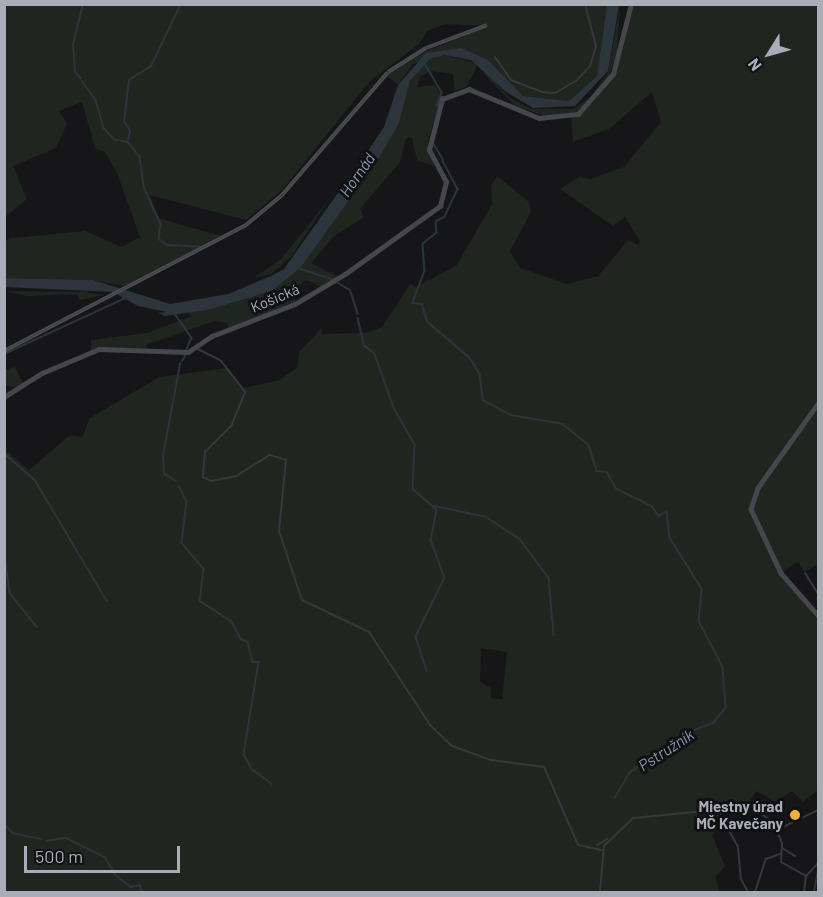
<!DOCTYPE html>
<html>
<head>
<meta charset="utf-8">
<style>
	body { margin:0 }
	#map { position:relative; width:823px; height:897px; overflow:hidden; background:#161618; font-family:Barlow,sans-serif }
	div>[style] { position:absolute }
	.green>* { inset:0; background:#1e261f }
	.water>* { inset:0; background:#2c353c }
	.stream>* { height:1.5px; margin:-0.75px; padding:0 0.75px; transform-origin:0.75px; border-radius:0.75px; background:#2c353c }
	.street>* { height:2px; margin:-1px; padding:0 1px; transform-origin:1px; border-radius:1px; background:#37383d }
	.secondary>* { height:4.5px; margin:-2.25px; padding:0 2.25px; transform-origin:2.25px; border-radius:2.25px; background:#45474d }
	.rail>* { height:4px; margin-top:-2px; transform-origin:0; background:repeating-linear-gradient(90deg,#111113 0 4.5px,#4a4c52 0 9px); box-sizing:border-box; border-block:2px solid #4a4c52 }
	.dots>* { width:16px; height:16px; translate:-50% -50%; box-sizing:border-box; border:3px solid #111113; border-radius:50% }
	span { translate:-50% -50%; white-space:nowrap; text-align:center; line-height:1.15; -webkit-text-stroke:6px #111113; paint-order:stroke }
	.street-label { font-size:15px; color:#a8adb8 }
	.poi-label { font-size:15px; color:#a8adb8; font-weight:700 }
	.right { translate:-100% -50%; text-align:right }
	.water-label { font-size:16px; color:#7f9bb3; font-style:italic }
	.frame { position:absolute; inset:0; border:6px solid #a8adb8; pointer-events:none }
	.north { position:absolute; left:739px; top:24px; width:60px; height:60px; -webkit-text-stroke:4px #111113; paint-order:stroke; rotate:233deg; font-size:16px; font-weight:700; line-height:24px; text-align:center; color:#a8adb8 }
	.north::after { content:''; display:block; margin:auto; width:21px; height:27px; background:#a8adb8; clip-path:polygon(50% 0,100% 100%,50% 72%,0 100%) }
	.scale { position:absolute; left:24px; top:846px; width:156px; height:27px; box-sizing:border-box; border:3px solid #a8adb8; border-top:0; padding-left:8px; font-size:18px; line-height:21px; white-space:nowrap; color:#a8adb8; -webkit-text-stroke:4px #111113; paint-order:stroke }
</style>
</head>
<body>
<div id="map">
	<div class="green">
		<i style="clip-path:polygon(5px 5px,607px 5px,597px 76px,569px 101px,523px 96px,461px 48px,413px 64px,398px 85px,385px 74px,405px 60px,488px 26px,446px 24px,427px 31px,419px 44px,370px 81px,282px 190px,246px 220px,150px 195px,158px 218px,221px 236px,124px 286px,92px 280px,5px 278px,5px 241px,11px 238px,85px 231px,122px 247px,140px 237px,117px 173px,105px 152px,95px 148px,82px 102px,59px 111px,67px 124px,56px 148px,13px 166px,27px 199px,5px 217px)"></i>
		<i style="clip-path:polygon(620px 5px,617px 52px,608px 79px,582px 109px,569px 115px,547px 117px,514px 105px,483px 73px,483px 69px,509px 97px,531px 109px,573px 109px,590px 98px,608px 73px)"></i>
		<i style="clip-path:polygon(evenodd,629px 5px,818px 5px,818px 570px,816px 565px,805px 572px,797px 562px,781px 573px,818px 615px,818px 790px,803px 802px,792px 791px,775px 802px,757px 791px,747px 804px,715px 805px,724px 822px,712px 835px,725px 866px,715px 877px,720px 892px,5px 892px,4px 449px,29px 470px,70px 435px,82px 437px,90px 418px,159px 377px,227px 368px,244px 388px,279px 380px,297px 368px,299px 352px,322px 328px,322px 334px,366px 333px,382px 327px,410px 284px,416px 287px,457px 265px,492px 204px,491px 186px,497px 176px,529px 202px,531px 212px,510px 251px,520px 268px,567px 284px,598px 276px,628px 240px,638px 245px,640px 241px,625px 217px,613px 226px,560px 189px,579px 177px,591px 179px,624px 167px,661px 122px,652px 92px,609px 129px,573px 142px,571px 117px,593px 102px,613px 74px,629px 5px,481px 648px,507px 652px,502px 700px,491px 698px,491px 688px,480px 682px,481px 648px)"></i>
		<i style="clip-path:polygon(445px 55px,478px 64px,466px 87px,454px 91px,453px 74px,430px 71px,420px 77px,417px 87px,435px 85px,441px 96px,428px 142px,434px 166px,417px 160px,412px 138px,406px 138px,400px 162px,360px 209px,364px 217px,333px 237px,311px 263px,340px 278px,324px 288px,306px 280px,290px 293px,297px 303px,229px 329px,227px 323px,214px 321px,146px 345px,147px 350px,91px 350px,91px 340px,147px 333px,192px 316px,188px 313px,272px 291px,301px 267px,399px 123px,410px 81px,430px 59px)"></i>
		<i style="clip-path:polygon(330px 198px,291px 257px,271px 274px,254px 278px,281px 259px)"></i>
		<i style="clip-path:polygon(5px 291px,85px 292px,104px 295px,79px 300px,77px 294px,27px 296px)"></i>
		<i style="clip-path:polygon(15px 367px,23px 383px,18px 388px,5px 385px,4px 370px)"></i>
	</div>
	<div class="water">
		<i style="clip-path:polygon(607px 5px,619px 5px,608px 71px,575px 106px,533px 108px,506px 92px,471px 60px,445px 55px,430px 59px,410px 81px,399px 123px,379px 158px,301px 267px,272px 291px,207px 310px,165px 316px,158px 313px,167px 312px,138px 306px,113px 292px,5px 287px,5px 278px,93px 280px,170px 304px,228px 294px,271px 276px,284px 269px,365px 155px,384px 127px,398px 85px,426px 53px,461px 48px,488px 60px,523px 96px,569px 101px,597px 76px)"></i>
	</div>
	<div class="stream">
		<i style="left:426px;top:65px;width:32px;rotate:60deg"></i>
		<i style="left:442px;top:93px;width:14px;rotate:111deg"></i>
		<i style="left:81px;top:79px;width:9px;rotate:-131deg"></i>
		<i style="left:75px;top:72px;width:27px;rotate:-94deg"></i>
		<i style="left:73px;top:45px;width:42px;rotate:-76.3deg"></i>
		<i style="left:82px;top:81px;width:24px;rotate:54deg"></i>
		<i style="left:96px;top:100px;width:29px;rotate:74deg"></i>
		<i style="left:104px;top:128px;width:15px;rotate:48deg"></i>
		<i style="left:114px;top:139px;width:14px;rotate:12deg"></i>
		<i style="left:128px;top:142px;width:19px;rotate:51deg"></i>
		<i style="left:140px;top:157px;width:30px;rotate:82deg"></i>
		<i style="left:144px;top:187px;width:41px;rotate:65.3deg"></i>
		<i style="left:161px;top:224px;width:15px;rotate:98deg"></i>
		<i style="left:159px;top:239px;width:10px;rotate:37deg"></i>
		<i style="left:167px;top:245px;width:33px;rotate:3deg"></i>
		<i style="left:128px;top:140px;width:9px;rotate:-77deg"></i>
		<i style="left:130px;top:131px;width:11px;rotate:-124deg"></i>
		<i style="left:124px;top:122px;width:42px;rotate:-83.2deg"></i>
		<i style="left:129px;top:80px;width:26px;rotate:-32deg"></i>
		<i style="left:151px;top:66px;width:69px;rotate:-64.2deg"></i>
		<i style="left:433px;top:142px;width:20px;rotate:60deg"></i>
		<i style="left:443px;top:161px;width:32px;rotate:62deg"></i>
		<i style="left:458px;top:189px;width:31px;rotate:115deg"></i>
		<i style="left:445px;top:217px;width:10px;rotate:151deg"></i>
		<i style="left:436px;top:222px;width:11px;rotate:85deg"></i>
		<i style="left:437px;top:233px;width:18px;rotate:142deg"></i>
		<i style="left:423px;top:244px;width:27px;rotate:86deg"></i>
		<i style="left:425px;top:271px;width:34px;rotate:111deg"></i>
		<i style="left:413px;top:303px;width:9px;rotate:6deg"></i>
		<i style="left:422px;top:304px;width:19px;rotate:72deg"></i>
		<i style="left:428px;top:322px;width:55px;rotate:40.6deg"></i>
		<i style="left:470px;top:358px;width:19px;rotate:58deg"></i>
		<i style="left:480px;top:374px;width:26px;rotate:83deg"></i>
		<i style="left:483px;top:400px;width:32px;rotate:28deg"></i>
		<i style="left:511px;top:415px;width:53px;rotate:9.8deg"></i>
		<i style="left:563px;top:424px;width:33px;rotate:39deg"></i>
		<i style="left:589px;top:445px;width:27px;rotate:73deg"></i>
		<i style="left:597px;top:471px;width:10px;rotate:6deg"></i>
		<i style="left:607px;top:472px;width:20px;rotate:60deg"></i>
		<i style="left:617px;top:489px;width:39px;rotate:26deg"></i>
		<i style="left:652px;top:506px;width:12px;rotate:55deg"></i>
		<i style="left:659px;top:516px;width:9px;rotate:-32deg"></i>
		<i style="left:667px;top:511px;width:27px;rotate:84deg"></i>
		<i style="left:670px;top:538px;width:60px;rotate:57.9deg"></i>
		<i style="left:702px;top:589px;width:32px;rotate:95deg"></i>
		<i style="left:699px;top:621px;width:52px;rotate:62.4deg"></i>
		<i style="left:723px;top:667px;width:41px;rotate:85.8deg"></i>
		<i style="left:726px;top:708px;width:19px;rotate:129deg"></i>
		<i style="left:714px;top:723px;width:28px;rotate:159deg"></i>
		<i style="left:688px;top:733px;width:70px;rotate:145.4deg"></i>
		<i style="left:630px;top:773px;width:29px;rotate:121deg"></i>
		<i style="left:298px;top:268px;width:36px;rotate:18deg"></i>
		<i style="left:338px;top:283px;width:14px;rotate:30deg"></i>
		<i style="left:351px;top:292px;width:23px;rotate:72deg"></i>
		<i style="left:173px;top:311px;width:33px;rotate:55deg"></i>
		<i style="left:192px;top:338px;width:12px;rotate:114deg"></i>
		<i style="left:358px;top:318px;width:28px;rotate:77deg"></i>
		<i style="left:364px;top:345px;width:14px;rotate:39deg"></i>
		<i style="left:375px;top:354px;width:57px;rotate:70.6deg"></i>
		<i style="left:394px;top:408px;width:43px;rotate:60.4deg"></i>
		<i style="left:415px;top:445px;width:44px;rotate:92.6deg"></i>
		<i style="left:413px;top:489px;width:32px;rotate:41deg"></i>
		<i style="left:437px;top:510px;width:31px;rotate:101deg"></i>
		<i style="left:431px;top:540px;width:40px;rotate:69.8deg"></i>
		<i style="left:445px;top:578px;width:66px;rotate:116.2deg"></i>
		<i style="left:416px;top:637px;width:36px;rotate:72deg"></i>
		<i style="left:4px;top:354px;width:136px;rotate:-24.7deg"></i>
		<i style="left:182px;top:361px;width:6px;rotate:-59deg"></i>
		<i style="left:4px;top:453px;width:41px;rotate:41.1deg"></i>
		<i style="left:35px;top:480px;width:141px;rotate:59.2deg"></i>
		<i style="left:176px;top:482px;width:14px;rotate:-146deg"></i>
		<i style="left:164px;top:474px;width:18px;rotate:-93deg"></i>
		<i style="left:163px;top:456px;width:94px;rotate:-79.5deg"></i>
		<i style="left:179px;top:486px;width:18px;rotate:63deg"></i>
		<i style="left:187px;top:502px;width:41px;rotate:97deg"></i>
		<i style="left:182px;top:543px;width:34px;rotate:50deg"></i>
		<i style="left:204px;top:569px;width:32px;rotate:97deg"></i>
		<i style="left:200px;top:601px;width:38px;rotate:33deg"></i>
		<i style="left:232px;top:622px;width:19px;rotate:62deg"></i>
		<i style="left:241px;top:639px;width:8px;rotate:23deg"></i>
		<i style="left:248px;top:642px;width:21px;rotate:76deg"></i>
		<i style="left:253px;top:662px;width:6px"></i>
		<i style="left:259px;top:662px;width:94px;rotate:99.2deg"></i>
		<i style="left:244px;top:755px;width:16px;rotate:60deg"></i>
		<i style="left:252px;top:769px;width:25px;rotate:37deg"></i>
		<i style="left:435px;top:506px;width:52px;rotate:12.2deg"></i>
		<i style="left:486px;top:517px;width:40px;rotate:32.9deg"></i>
		<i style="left:520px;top:539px;width:49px;rotate:53.4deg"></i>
		<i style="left:549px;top:578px;width:57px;rotate:85deg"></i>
		<i style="left:4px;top:548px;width:45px;rotate:82.4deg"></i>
		<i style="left:10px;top:593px;width:43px;rotate:51.5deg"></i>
		<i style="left:4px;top:824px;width:13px;rotate:45deg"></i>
		<i style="left:13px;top:833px;width:29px;rotate:12deg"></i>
		<i style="left:46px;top:841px;width:20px;rotate:-9deg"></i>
		<i style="left:66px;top:838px;width:43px;rotate:26deg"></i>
		<i style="left:105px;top:857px;width:21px;rotate:59deg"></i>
		<i style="left:116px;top:875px;width:19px;rotate:39deg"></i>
		<i style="left:131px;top:887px;width:9px;rotate:-13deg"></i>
		<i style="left:140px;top:885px;width:8px;rotate:67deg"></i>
		<i style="left:814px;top:892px;width:20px;rotate:-79deg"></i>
	</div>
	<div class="street">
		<i style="left:495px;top:57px;width:28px;rotate:55deg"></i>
		<i style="left:511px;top:80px;width:33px;rotate:21deg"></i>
		<i style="left:542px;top:92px;width:13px;rotate:4deg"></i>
		<i style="left:555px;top:93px;width:24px;rotate:-30deg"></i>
		<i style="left:576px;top:81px;width:21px;rotate:-47deg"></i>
		<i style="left:590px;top:66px;width:21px;rotate:-73deg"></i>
		<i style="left:596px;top:46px;width:43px;rotate:-104.7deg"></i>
		<i style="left:196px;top:348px;width:28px;rotate:27deg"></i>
		<i style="left:221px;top:361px;width:39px;rotate:52deg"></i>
		<i style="left:245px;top:392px;width:37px;rotate:112deg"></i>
		<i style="left:231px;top:426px;width:37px;rotate:135deg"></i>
		<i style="left:205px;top:452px;width:25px;rotate:95deg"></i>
		<i style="left:203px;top:477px;width:9px;rotate:27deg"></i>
		<i style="left:211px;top:481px;width:25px;rotate:-11deg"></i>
		<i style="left:236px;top:476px;width:40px;rotate:-32deg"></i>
		<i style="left:270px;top:455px;width:17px;rotate:17deg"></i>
		<i style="left:286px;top:460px;width:71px;rotate:95.6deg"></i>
		<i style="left:279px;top:531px;width:73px;rotate:71.6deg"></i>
		<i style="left:302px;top:600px;width:74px;rotate:25.5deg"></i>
		<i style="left:369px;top:632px;width:111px;rotate:56.7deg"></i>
		<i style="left:430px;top:725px;width:30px;rotate:44deg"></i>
		<i style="left:452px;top:746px;width:41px;rotate:19.7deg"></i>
		<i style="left:491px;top:760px;width:53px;rotate:7.5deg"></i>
		<i style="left:544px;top:767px;width:85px;rotate:66.4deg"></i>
		<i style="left:578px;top:845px;width:25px;rotate:12deg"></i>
		<i style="left:805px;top:573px;width:25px;rotate:58deg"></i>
		<i style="left:715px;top:805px;width:48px;rotate:61.3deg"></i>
		<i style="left:738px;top:847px;width:32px;rotate:85deg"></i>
		<i style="left:741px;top:879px;width:15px;rotate:62deg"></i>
		<i style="left:779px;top:829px;width:43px;rotate:-26deg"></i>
		<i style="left:597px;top:845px;width:12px;rotate:-31deg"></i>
		<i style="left:782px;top:848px;width:15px;rotate:32deg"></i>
		<i style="left:806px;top:876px;width:18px;rotate:-47deg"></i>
		<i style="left:600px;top:892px;width:46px;rotate:-85deg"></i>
		<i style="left:604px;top:846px;width:40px;rotate:-44deg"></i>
		<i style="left:633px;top:818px;width:62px;rotate:-5.5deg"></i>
		<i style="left:695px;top:812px;width:37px;rotate:-17deg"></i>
		<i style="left:730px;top:801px;width:17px;rotate:10deg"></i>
		<i style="left:747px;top:804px;width:32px;rotate:35deg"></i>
		<i style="left:773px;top:822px;width:23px;rotate:67deg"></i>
		<i style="left:782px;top:843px;width:19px;rotate:93deg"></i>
		<i style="left:781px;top:862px;width:29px;rotate:29deg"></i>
		<i style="left:755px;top:892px;width:35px;rotate:-72deg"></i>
		<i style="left:766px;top:859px;width:15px;rotate:-20deg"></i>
		<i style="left:804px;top:892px;width:16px;rotate:-83deg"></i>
	</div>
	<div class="secondary">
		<i style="left:4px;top:397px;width:45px;rotate:-32.3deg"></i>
		<i style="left:42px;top:373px;width:62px;rotate:-22.8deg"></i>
		<i style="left:99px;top:349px;width:89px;rotate:1.9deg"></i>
		<i style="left:188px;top:352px;width:29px;rotate:-34deg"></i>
		<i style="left:212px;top:336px;width:89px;rotate:-21.1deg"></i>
		<i style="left:295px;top:304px;width:58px;rotate:-31deg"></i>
		<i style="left:345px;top:274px;width:117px;rotate:-35.6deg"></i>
		<i style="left:440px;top:206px;width:25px;rotate:-76deg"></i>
		<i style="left:446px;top:182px;width:36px;rotate:-118deg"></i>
		<i style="left:429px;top:150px;width:53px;rotate:-75.7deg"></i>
		<i style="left:442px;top:99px;width:29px;rotate:-20deg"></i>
		<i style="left:469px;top:89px;width:76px;rotate:22.5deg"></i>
		<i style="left:539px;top:118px;width:39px;rotate:-6deg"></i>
		<i style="left:578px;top:114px;width:53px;rotate:-48.8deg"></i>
		<i style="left:613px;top:74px;width:72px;rotate:-75.6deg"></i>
		<i style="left:818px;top:404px;width:103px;rotate:125.5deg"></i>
		<i style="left:758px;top:488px;width:22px;rotate:108deg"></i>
		<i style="left:751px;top:509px;width:71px;rotate:64.9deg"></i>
		<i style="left:781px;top:573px;width:56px;rotate:48.6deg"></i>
	</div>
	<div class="rail">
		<i style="left:4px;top:351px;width:273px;rotate:-27.5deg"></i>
		<i style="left:246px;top:225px;width:47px;rotate:-39.8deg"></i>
		<i style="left:282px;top:195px;width:162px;rotate:-49.2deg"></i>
		<i style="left:388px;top:72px;width:45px;rotate:-32.3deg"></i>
		<i style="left:426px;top:48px;width:65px;rotate:-20.7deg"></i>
	</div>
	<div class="dots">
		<i style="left:795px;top:815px;background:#f2b134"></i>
	</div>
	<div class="street-label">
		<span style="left:275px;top:298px;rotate:-23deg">Košická</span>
	</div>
	<div class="poi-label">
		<span class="right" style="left:783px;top:815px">Miestny úrad<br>MČ Kavečany</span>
	</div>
	<div class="water-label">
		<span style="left:357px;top:175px;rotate:-55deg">Hornád</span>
		<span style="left:666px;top:750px;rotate:-33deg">Pstružník</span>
	</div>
	<div class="frame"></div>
	<div class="north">N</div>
	<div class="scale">500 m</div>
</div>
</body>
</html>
